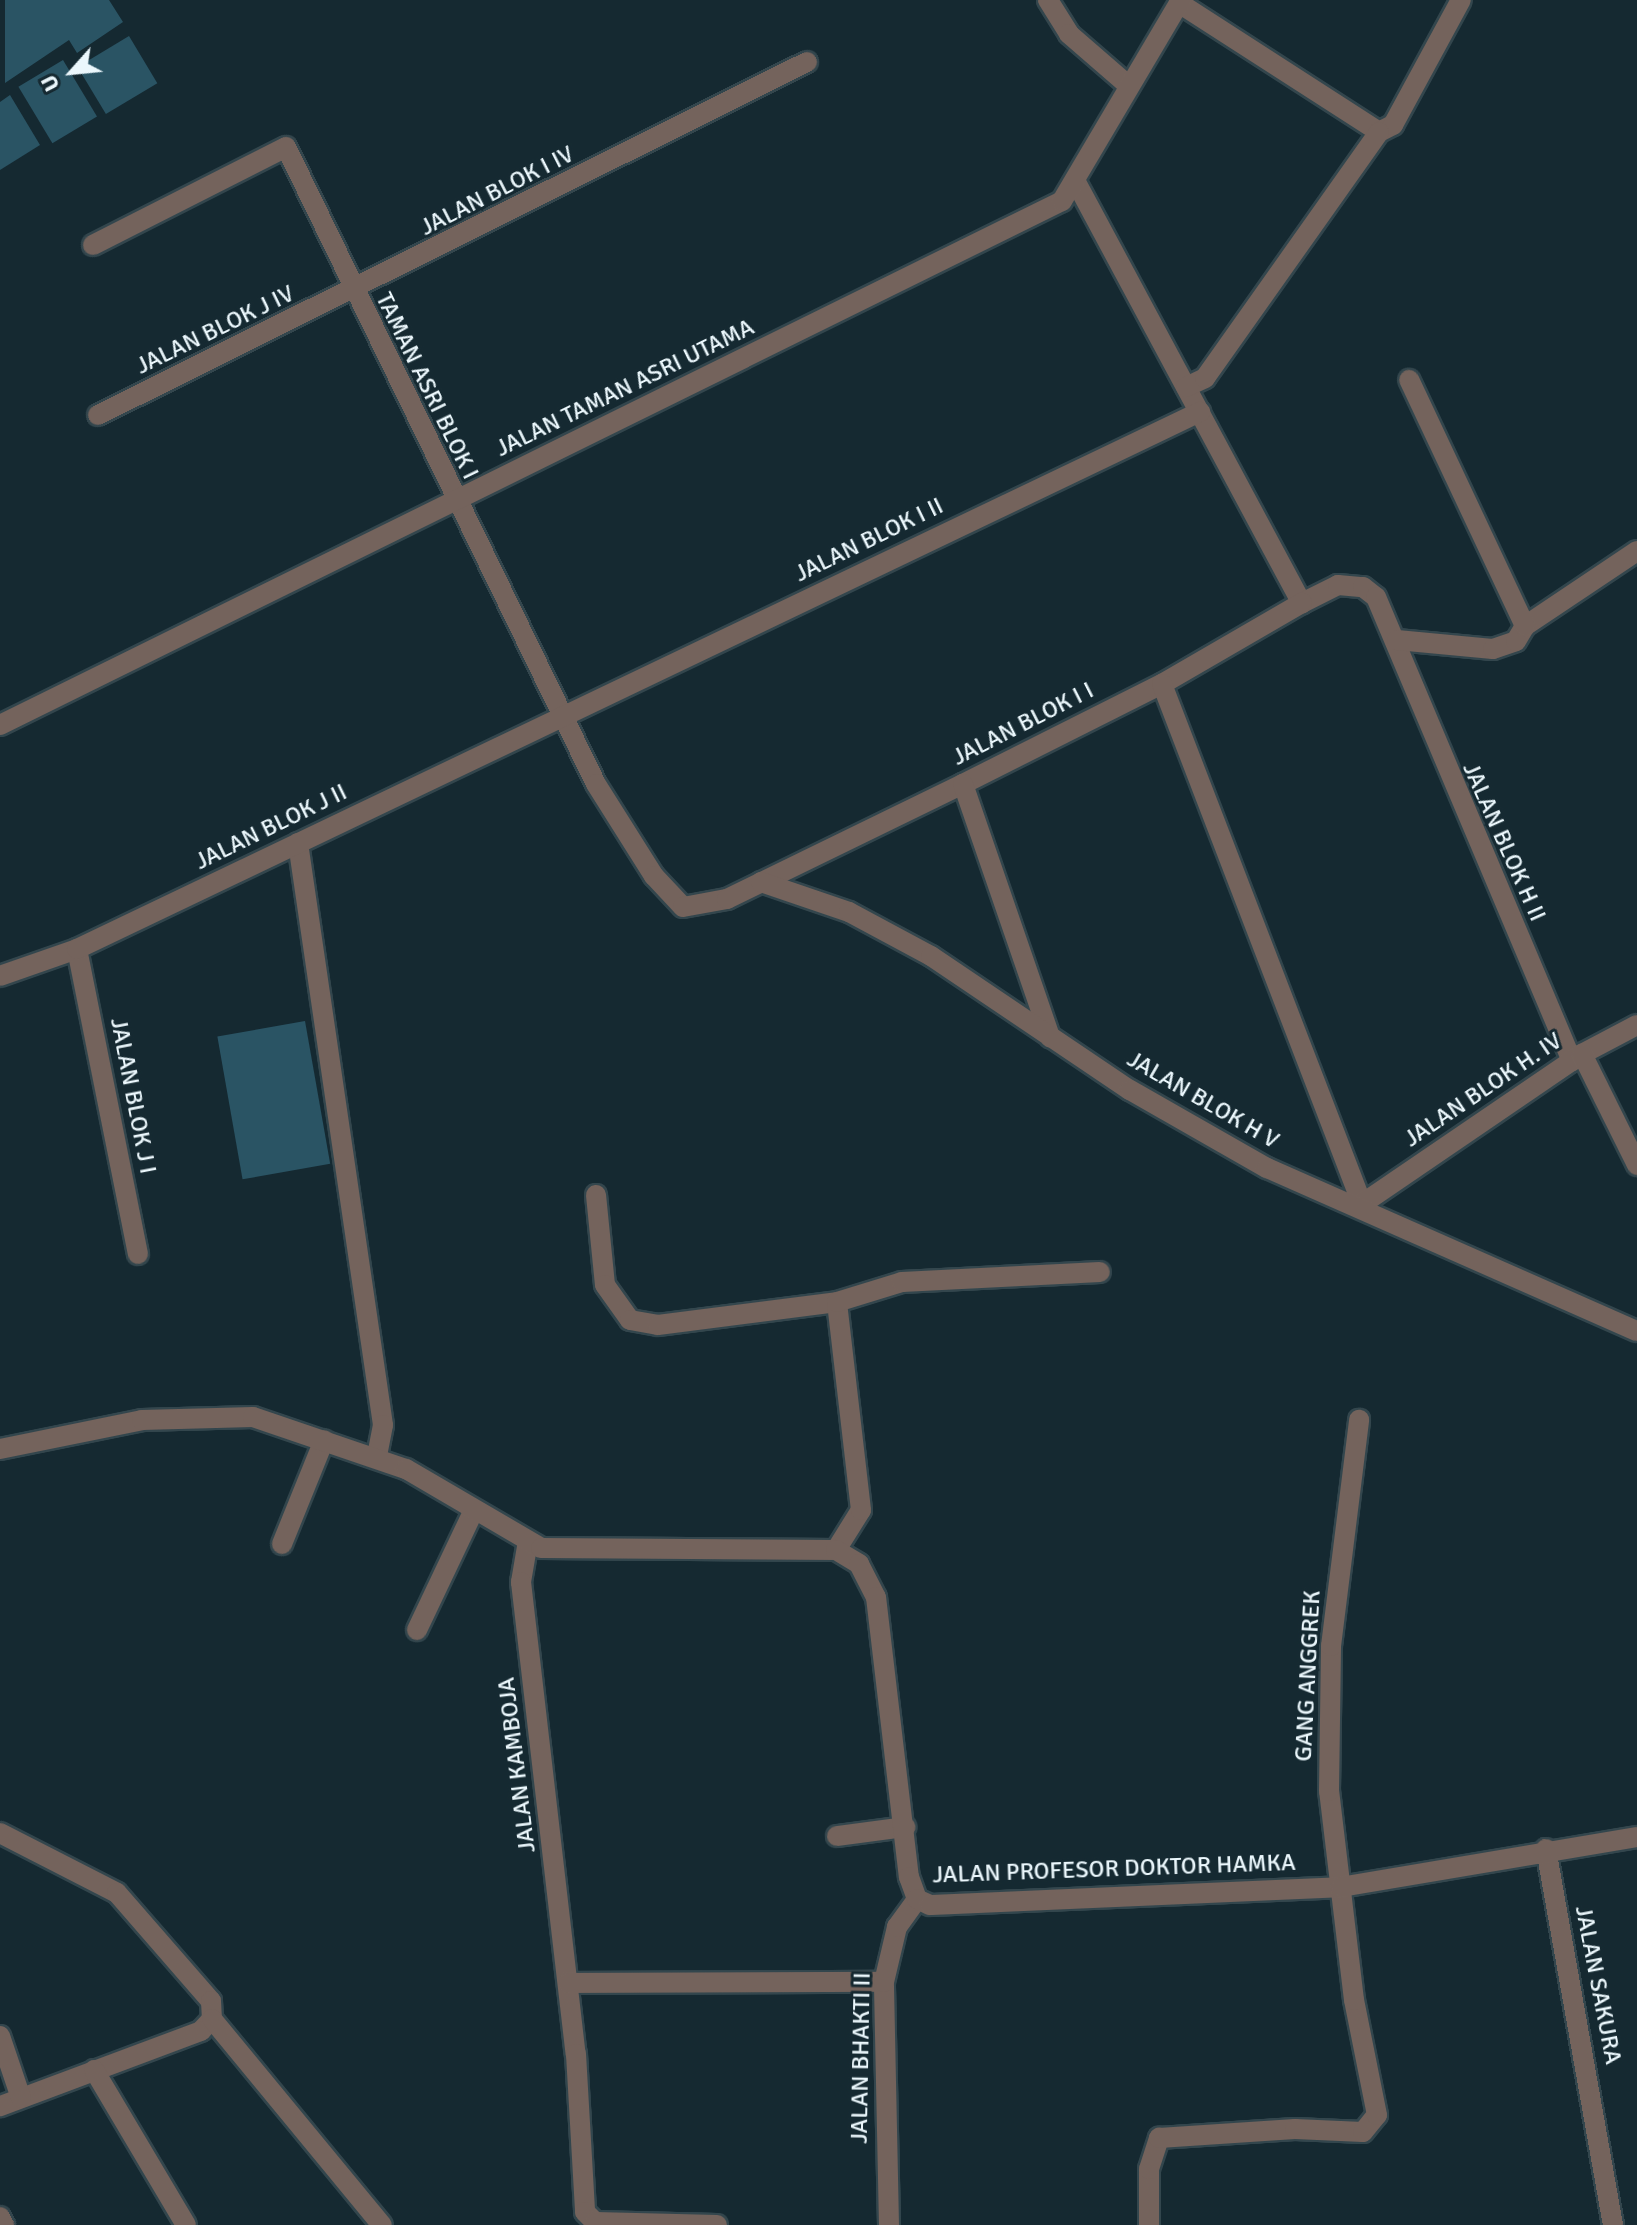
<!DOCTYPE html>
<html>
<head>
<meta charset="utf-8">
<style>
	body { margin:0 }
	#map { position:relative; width:1637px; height:2225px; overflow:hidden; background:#152931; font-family:Signika,sans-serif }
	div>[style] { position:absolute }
	.building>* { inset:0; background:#2a5464; transform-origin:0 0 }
	.roads { filter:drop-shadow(2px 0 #33464d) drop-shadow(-2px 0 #33464d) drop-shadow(0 2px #33464d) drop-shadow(0 -2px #33464d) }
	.minor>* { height:20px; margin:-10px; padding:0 10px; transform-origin:10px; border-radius:10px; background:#74635c }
	.tertiary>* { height:20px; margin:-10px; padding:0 10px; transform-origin:10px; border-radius:10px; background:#74635c }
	span { translate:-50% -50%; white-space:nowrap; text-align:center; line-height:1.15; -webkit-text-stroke:6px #152931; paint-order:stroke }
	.street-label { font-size:24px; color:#ebf7fc }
	.north { position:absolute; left:32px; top:32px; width:80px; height:80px; -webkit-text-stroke:6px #152931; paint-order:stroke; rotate:243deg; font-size:22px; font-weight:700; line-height:32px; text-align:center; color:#ebf7fc }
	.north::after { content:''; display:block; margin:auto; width:28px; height:36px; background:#ebf7fc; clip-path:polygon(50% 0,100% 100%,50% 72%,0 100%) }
</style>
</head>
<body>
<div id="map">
	<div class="building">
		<i style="clip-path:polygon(5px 0,109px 0,123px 22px,77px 53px,69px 40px,5px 83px)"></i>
		<i style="left:129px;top:36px;width:55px;height:60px;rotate:59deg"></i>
		<i style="left:63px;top:60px;width:66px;height:52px;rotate:59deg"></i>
		<i style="clip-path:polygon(10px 95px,40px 145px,0 170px,0 102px)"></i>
		<i style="left:305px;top:1021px;width:145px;height:89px;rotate:80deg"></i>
	</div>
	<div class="roads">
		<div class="minor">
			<i style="left:1048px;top:0;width:40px;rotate:58deg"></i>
			<i style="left:1069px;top:34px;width:79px;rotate:40.9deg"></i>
			<i style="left:1179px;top:3px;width:238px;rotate:32.8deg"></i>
			<i style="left:1379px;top:132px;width:16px;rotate:-27deg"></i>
			<i style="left:1393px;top:125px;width:142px;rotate:-61.5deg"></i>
			<i style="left:1077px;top:184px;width:476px;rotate:61.8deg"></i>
			<i style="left:1302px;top:603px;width:40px;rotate:-26.6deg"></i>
			<i style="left:1338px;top:585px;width:25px;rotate:5deg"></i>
			<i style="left:1363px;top:587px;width:16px;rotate:38deg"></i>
			<i style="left:1376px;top:597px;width:504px;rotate:67.1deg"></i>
			<i style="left:93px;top:245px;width:216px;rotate:-26.9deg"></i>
			<i style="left:286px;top:147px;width:708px;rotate:64.05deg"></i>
			<i style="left:596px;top:784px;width:109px;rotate:57.8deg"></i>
			<i style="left:654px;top:876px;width:42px;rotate:46.9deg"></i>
			<i style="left:683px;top:907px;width:45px;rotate:-10.3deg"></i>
			<i style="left:727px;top:899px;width:263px;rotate:-26deg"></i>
			<i style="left:963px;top:784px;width:223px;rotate:-26.7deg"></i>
			<i style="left:1162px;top:684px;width:162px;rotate:-30.1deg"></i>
			<i style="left:1186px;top:387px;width:21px;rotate:-25deg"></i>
			<i style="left:1205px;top:378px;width:301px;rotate:-54.7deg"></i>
			<i style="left:98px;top:415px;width:792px;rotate:-26.47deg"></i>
			<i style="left:1525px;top:626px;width:135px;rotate:-33.8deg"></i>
			<i style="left:1397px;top:640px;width:96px;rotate:5.4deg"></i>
			<i style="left:1493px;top:649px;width:24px;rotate:-19deg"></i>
			<i style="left:1516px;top:641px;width:17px;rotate:-59deg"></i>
			<i style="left:1525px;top:626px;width:272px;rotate:-115.2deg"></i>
			<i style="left:1162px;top:684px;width:557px;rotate:68.96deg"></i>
			<i style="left:1362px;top:1204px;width:266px;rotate:-34.3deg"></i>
			<i style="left:1582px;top:1054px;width:62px;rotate:-27.8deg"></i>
			<i style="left:963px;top:784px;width:268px;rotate:71deg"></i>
			<i style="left:298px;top:843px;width:588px;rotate:81.69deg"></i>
			<i style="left:383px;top:1425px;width:32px;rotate:101deg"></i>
			<i style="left:761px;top:882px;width:93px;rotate:18.8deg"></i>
			<i style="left:849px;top:912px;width:93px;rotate:28.2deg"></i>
			<i style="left:931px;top:956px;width:240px;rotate:34deg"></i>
			<i style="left:1130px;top:1090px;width:158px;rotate:29.7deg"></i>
			<i style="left:1267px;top:1168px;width:404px;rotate:23.8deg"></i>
			<i style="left:77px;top:949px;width:311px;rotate:78.7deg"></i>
			<i style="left:0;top:976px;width:82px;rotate:-19.3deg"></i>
			<i style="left:77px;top:949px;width:1245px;rotate:-25.56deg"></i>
			<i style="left:1582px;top:1054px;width:124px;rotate:63.6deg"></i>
			<i style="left:596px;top:1195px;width:90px;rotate:84.3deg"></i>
			<i style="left:605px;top:1285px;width:43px;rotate:54.5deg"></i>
			<i style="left:630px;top:1320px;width:28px;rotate:10deg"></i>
			<i style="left:658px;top:1325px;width:180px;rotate:-7.3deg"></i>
			<i style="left:528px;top:1541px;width:42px;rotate:99.7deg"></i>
			<i style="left:521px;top:1582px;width:475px;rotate:83.4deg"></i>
			<i style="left:576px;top:2054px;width:158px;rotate:86.7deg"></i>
			<i style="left:585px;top:2212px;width:14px;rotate:45deg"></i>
			<i style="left:595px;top:2222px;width:122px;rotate:1.4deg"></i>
			<i style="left:282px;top:1544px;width:112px;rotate:-68deg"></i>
			<i style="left:836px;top:1550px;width:47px;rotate:-58deg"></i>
			<i style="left:861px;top:1510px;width:209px;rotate:-96.6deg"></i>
			<i style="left:837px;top:1302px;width:68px;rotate:-17.1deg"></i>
			<i style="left:902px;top:1282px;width:198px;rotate:-2.9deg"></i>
			<i style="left:417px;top:1630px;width:131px;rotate:-64.6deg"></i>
			<i style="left:0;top:1833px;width:131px;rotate:27.1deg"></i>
			<i style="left:117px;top:1893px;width:143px;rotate:49deg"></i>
			<i style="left:211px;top:2001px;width:18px;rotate:87deg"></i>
			<i style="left:212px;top:2019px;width:16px;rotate:133deg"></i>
			<i style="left:201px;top:2031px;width:215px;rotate:159.5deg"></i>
			<i style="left:837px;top:1836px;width:69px;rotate:-7.5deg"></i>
			<i style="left:1546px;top:1849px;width:382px;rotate:79.9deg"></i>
			<i style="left:568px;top:1983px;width:316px;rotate:-0.2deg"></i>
			<i style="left:212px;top:2019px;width:267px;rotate:50.5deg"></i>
			<i style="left:0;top:2036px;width:65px;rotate:71.3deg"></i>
			<i style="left:94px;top:2070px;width:180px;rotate:59.3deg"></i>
			<i style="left:0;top:2217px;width:9px;rotate:63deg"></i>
			<i style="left:889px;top:2225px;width:243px;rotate:-91.2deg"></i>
			<i style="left:884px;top:1982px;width:57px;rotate:-76.7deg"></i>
			<i style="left:897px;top:1927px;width:34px;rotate:-54deg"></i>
			<i style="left:1149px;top:2225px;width:56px;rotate:-90deg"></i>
			<i style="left:1149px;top:2169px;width:33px;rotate:-72deg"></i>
			<i style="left:1159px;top:2138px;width:136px;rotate:-3.8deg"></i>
			<i style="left:1295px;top:2129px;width:68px;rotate:2.5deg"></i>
			<i style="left:1363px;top:2132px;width:22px;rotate:-51deg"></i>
			<i style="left:1377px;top:2115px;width:117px;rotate:-101.3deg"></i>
			<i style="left:1354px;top:2000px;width:210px;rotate:-96.8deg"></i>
			<i style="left:1329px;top:1791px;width:145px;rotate:-89.2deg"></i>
			<i style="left:1331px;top:1646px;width:228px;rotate:-82.9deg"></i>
		</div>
		<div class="tertiary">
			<i style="left:0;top:725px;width:1184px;rotate:-26.26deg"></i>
			<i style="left:1062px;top:201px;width:234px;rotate:-59.4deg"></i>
			<i style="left:0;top:1449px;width:145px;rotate:-11.5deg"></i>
			<i style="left:142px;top:1420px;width:111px;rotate:-1.5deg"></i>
			<i style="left:253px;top:1417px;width:162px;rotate:18.8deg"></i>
			<i style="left:406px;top:1469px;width:156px;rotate:30.3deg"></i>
			<i style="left:541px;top:1548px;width:295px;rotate:0.4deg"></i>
			<i style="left:836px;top:1550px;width:27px;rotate:31deg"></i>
			<i style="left:859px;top:1564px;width:37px;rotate:63deg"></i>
			<i style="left:876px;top:1597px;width:282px;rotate:83.3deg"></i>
			<i style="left:909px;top:1877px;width:23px;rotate:70deg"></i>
			<i style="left:917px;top:1899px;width:14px;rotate:25deg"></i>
			<i style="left:930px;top:1905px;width:411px;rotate:-2.5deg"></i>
			<i style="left:1341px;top:1887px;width:300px;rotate:-9.6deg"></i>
		</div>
	</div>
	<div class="street-label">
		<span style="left:497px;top:191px;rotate:-27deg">JALAN BLOK I IV</span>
		<span style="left:215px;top:330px;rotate:-26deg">JALAN BLOK J IV</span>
		<span style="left:427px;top:386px;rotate:64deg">TAMAN ASRI BLOK I</span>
		<span style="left:625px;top:388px;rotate:-26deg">JALAN TAMAN ASRI UTAMA</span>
		<span style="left:869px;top:540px;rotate:-26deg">JALAN BLOK I II</span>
		<span style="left:1023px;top:724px;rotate:-27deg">JALAN BLOK I I</span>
		<span style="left:271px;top:827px;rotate:-26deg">JALAN BLOK J II</span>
		<span style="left:1504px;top:842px;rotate:66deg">JALAN BLOK H II</span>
		<span style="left:1483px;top:1090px;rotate:-34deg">JALAN BLOK H. IV</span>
		<span style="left:133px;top:1096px;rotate:79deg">JALAN BLOK J I</span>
		<span style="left:1203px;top:1100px;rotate:30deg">JALAN BLOK H V</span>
		<span style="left:1308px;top:1676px;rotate:-87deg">GANG ANGGREK</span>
		<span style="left:517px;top:1765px;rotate:-97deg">JALAN KAMBOJA</span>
		<span style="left:1114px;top:1869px;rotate:-2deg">JALAN PROFESOR DOKTOR HAMKA</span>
		<span style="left:1598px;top:1985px;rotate:79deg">JALAN SAKURA</span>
		<span style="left:861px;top:2058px;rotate:-89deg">JALAN BHAKTI II</span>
	</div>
	<div class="north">U</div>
</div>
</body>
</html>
